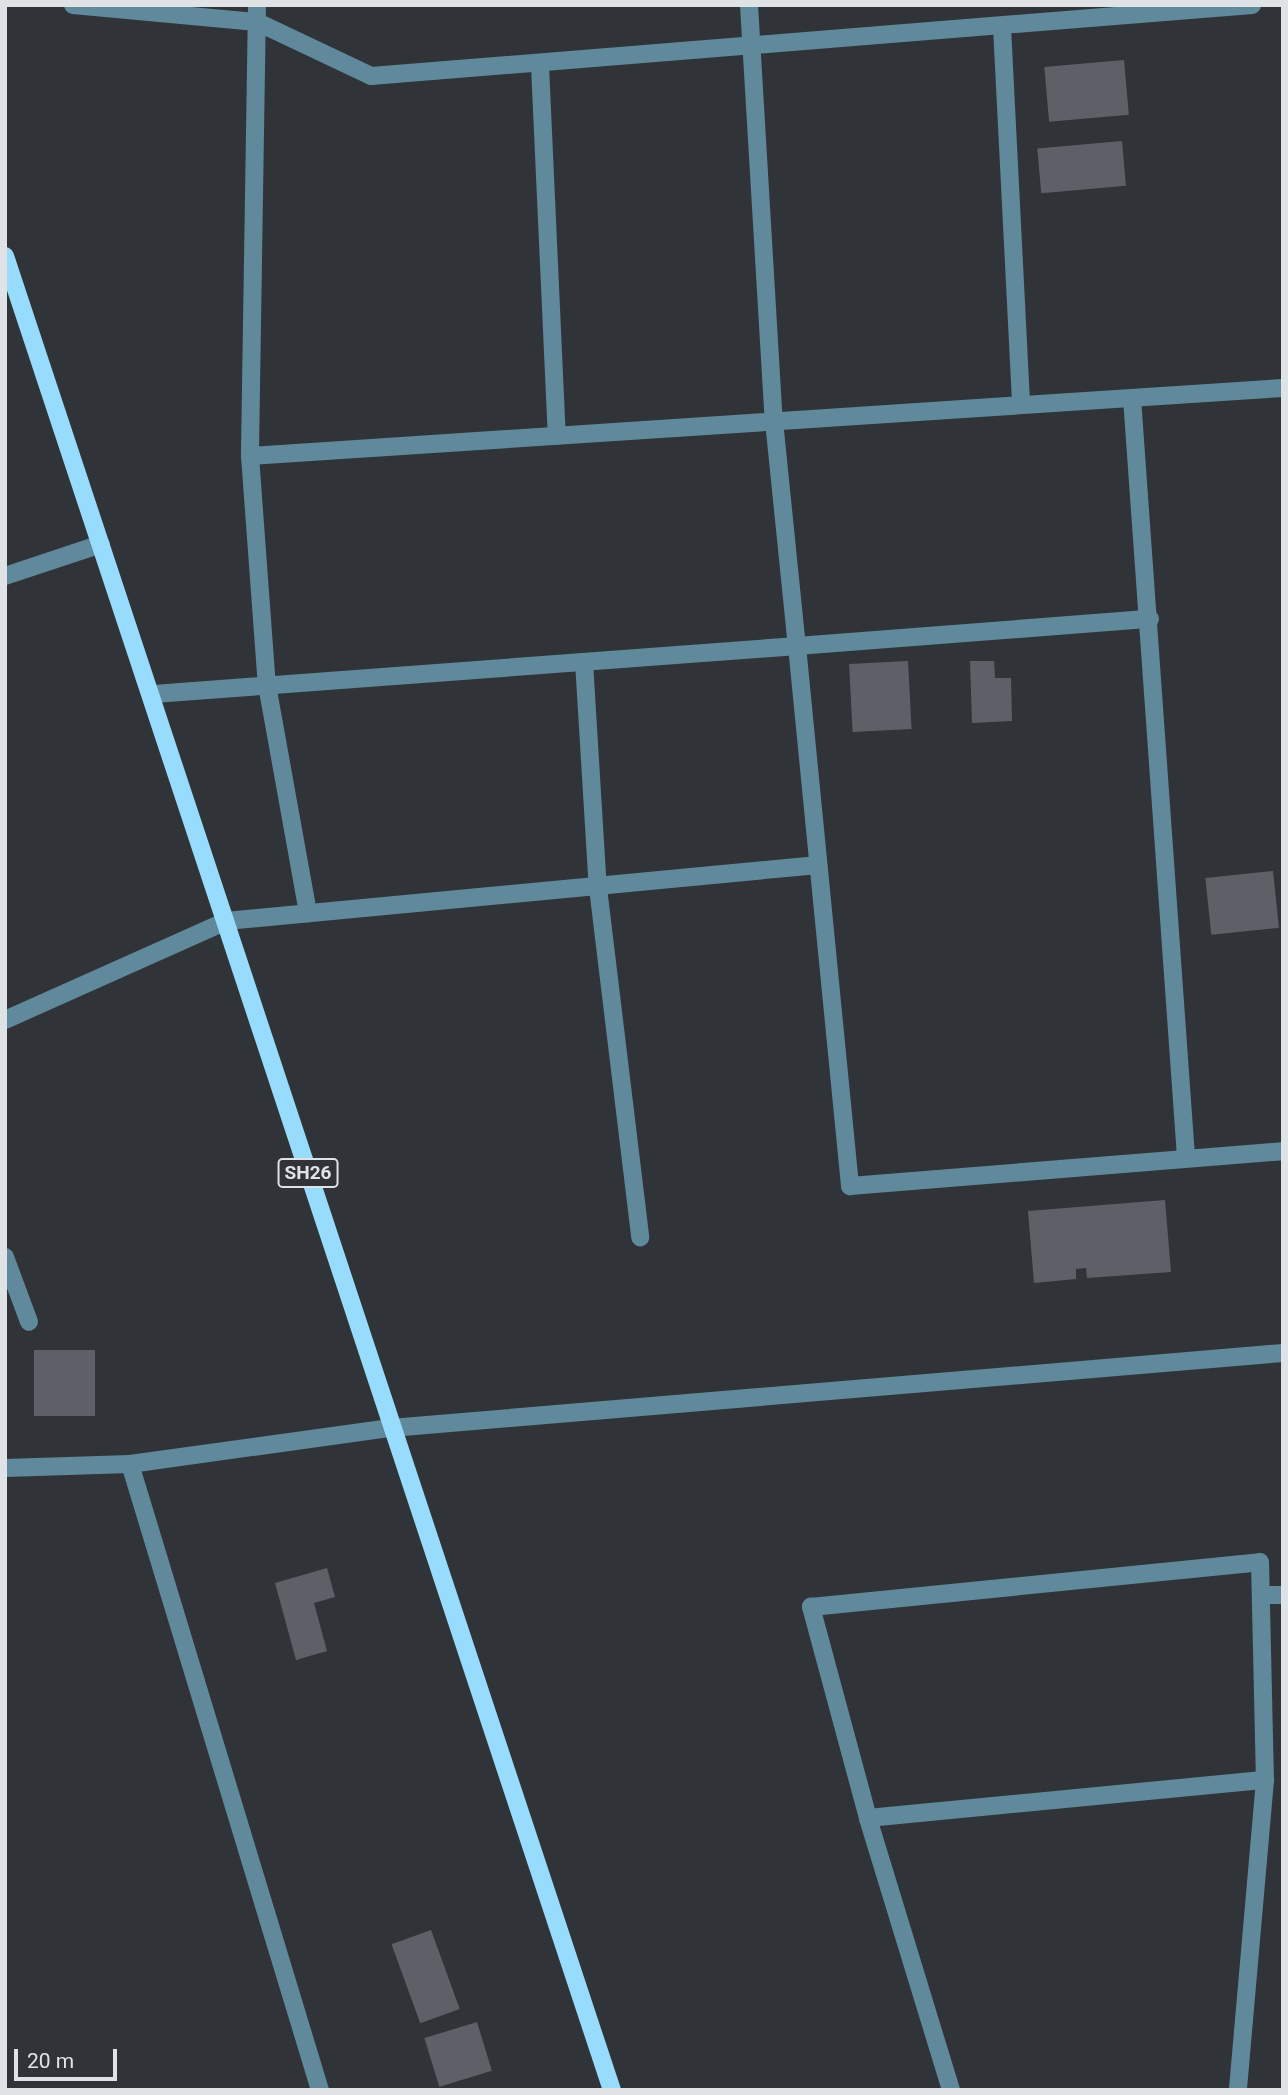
<!DOCTYPE html>
<html>
<head>
<meta charset="utf-8">
<style>
	body { margin:0 }
	#map { position:relative; width:1288px; height:2095px; overflow:hidden; background:#303439; font-family:Roboto,sans-serif }
	div>[style] { position:absolute }
	.building>* { inset:0; background:#5e6067; transform-origin:0 0 }
	.minor>* { height:18px; margin:-9px; padding:0 9px; transform-origin:9px; border-radius:9px; background:#60899c }
	.major>* { height:18px; margin:-9px; padding:0 9px; transform-origin:9px; border-radius:9px; background:#97dcfc }
	span { translate:-50% -50%; white-space:nowrap; text-align:center; line-height:1.15; -webkit-text-stroke:7px #303439; paint-order:stroke }
	.shield-label span { padding:2px 5px; background:#303439; border:2px solid; border-radius:5px; -webkit-text-stroke-width:0 }
	.shield-label { font-size:19px; color:#e0e3e6; font-weight:700 }
	.frame { position:absolute; inset:0; border:7px solid #e0e3e6; pointer-events:none }
	.scale { position:absolute; left:14px; top:2049px; width:103px; height:32px; box-sizing:border-box; border:4px solid #e0e3e6; border-top:0; padding-left:9px; font-size:21px; line-height:24px; white-space:nowrap; color:#e0e3e6; -webkit-text-stroke:5px #303439; paint-order:stroke }
</style>
</head>
<body>
<div id="map">
	<div class="building">
		<i style="left:1124px;top:60px;width:55px;height:80px;rotate:85deg"></i>
		<i style="left:1122px;top:141px;width:45px;height:85px;rotate:85deg"></i>
		<i style="left:908px;top:661px;width:68px;height:59px;rotate:87deg"></i>
		<i style="clip-path:polygon(970px 661px,994px 661px,995px 678px,1011px 678px,1012px 721px,972px 723px)"></i>
		<i style="left:1273px;top:871px;width:57px;height:68px;rotate:84deg"></i>
		<i style="clip-path:polygon(1165px 1200px,1171px 1272px,1087px 1278px,1086px 1268px,1076px 1269px,1076px 1279px,1034px 1283px,1028px 1211px)"></i>
		<i style="left:34px;top:1350px;width:61px;height:66px"></i>
		<i style="clip-path:polygon(327px 1568px,335px 1597px,314px 1603px,327px 1651px,296px 1660px,275px 1583px)"></i>
		<i style="left:431px;top:1930px;width:84px;height:42px;rotate:70deg"></i>
		<i style="left:477px;top:2022px;width:51px;height:55px;rotate:73deg"></i>
	</div>
	<div class="minor">
		<i style="left:73px;top:5px;width:185px;rotate:5.3deg"></i>
		<i style="left:257px;top:22px;width:126px;rotate:25.3deg"></i>
		<i style="left:371px;top:76px;width:884px;rotate:-4.61deg"></i>
		<i style="left:257px;top:5px;width:451px;rotate:90.9deg"></i>
		<i style="left:250px;top:456px;width:230px;rotate:85.8deg"></i>
		<i style="left:267px;top:685px;width:232px;rotate:79.8deg"></i>
		<i style="left:749px;top:5px;width:417px;rotate:86.6deg"></i>
		<i style="left:774px;top:421px;width:226px;rotate:84.2deg"></i>
		<i style="left:797px;top:646px;width:354px;rotate:-4.4deg"></i>
		<i style="left:1002px;top:27px;width:378px;rotate:87.1deg"></i>
		<i style="left:540px;top:66px;width:370px;rotate:87.4deg"></i>
		<i style="left:1132px;top:398px;width:760px;rotate:85.93deg"></i>
		<i style="left:250px;top:456px;width:1035px;rotate:-3.77deg"></i>
		<i style="left:5px;top:576px;width:101px;rotate:-18.4deg"></i>
		<i style="left:584px;top:662px;width:226px;rotate:86.5deg"></i>
		<i style="left:598px;top:888px;width:352px;rotate:83.1deg"></i>
		<i style="left:154px;top:694px;width:645px;rotate:-4.27deg"></i>
		<i style="left:797px;top:646px;width:543px;rotate:84.39deg"></i>
		<i style="left:850px;top:1186px;width:434px;rotate:-4.6deg"></i>
		<i style="left:5px;top:1020px;width:242px;rotate:-24.1deg"></i>
		<i style="left:226px;top:921px;width:595px;rotate:-5.4deg"></i>
		<i style="left:5px;top:1257px;width:69px;rotate:69.7deg"></i>
		<i style="left:130px;top:1464px;width:654px;rotate:73.12deg"></i>
		<i style="left:5px;top:1468px;width:125px;rotate:-1.8deg"></i>
		<i style="left:130px;top:1464px;width:263px;rotate:-7.9deg"></i>
		<i style="left:391px;top:1428px;width:895px;rotate:-4.81deg"></i>
		<i style="left:1261px;top:1595px;width:22px"></i>
		<i style="left:868px;top:1818px;width:219px;rotate:-105.1deg"></i>
		<i style="left:811px;top:1607px;width:451px;rotate:-5.7deg"></i>
		<i style="left:1260px;top:1562px;width:218px;rotate:88.7deg"></i>
		<i style="left:951px;top:2090px;width:284px;rotate:-107deg"></i>
		<i style="left:868px;top:1818px;width:399px;rotate:-5.5deg"></i>
		<i style="left:1265px;top:1780px;width:311px;rotate:95deg"></i>
	</div>
	<div class="major">
		<i style="left:5px;top:256px;width:1932px;rotate:71.69deg"></i>
	</div>
	<div class="shield-label">
		<span style="left:308px;top:1173px">SH26</span>
	</div>
	<div class="frame"></div>
	<div class="scale">20 m</div>
</div>
</body>
</html>
